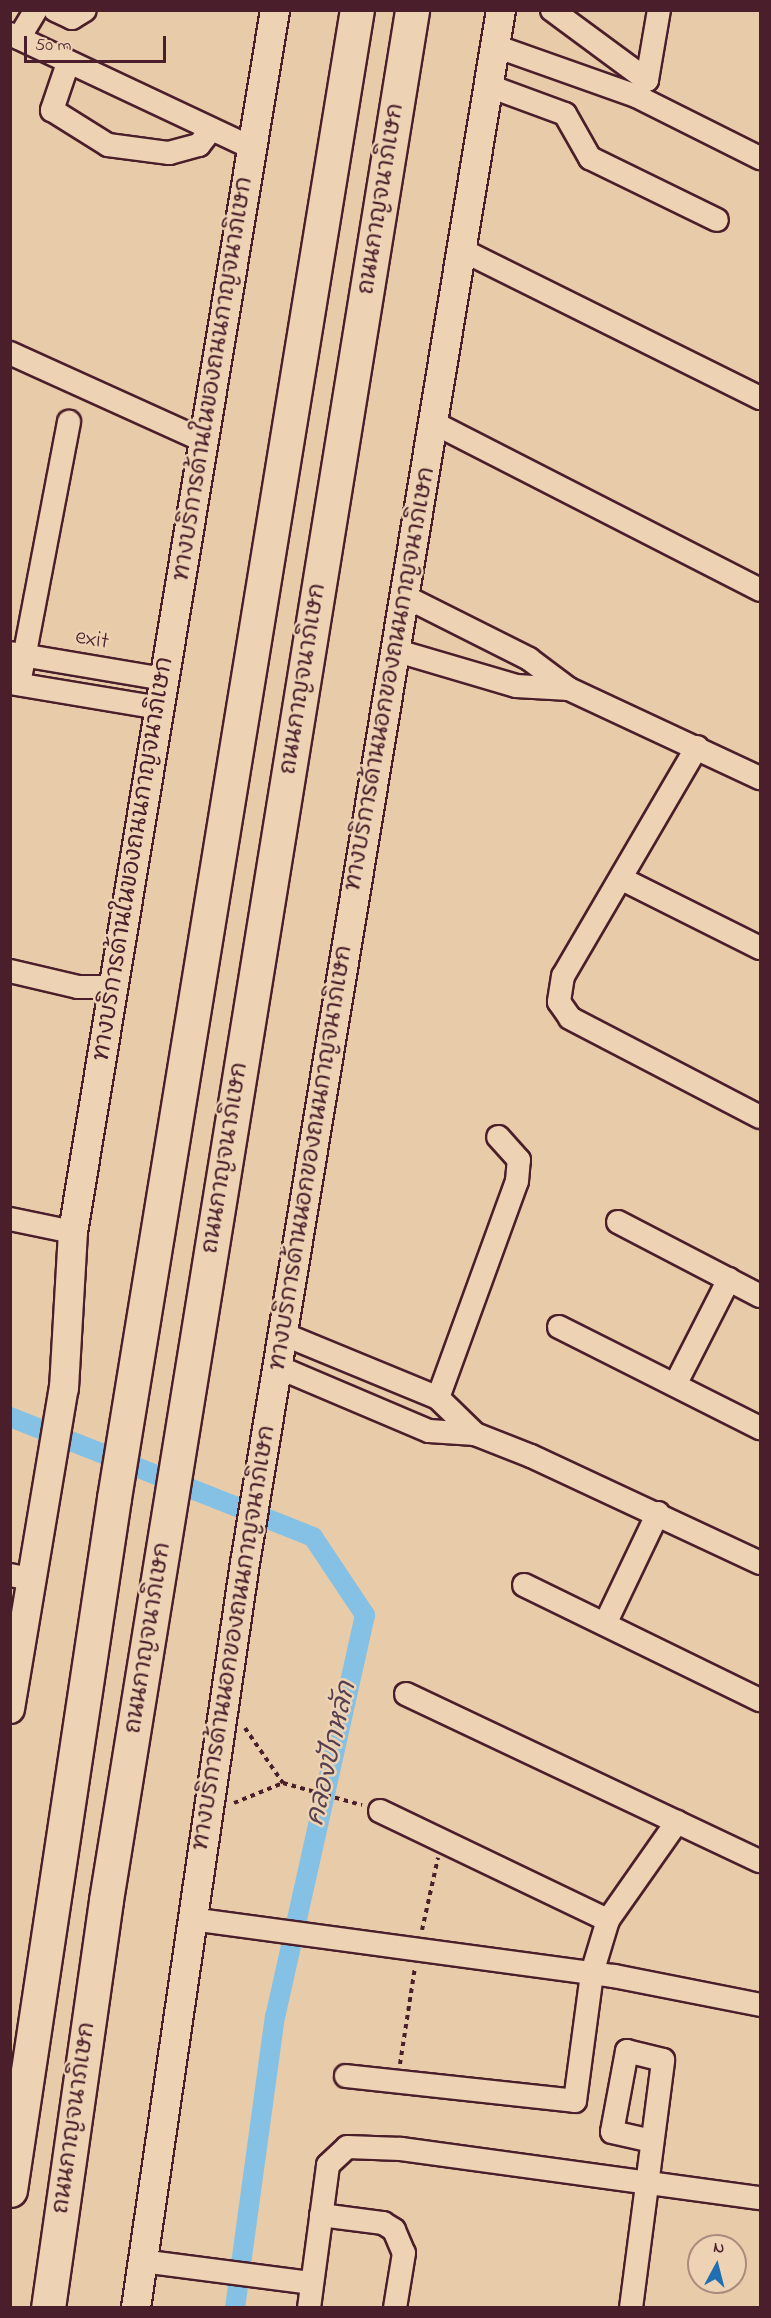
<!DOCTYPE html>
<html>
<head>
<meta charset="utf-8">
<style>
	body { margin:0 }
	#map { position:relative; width:771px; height:2318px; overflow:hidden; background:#e8cba8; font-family:"Indie Flower","Playpen Sans Thai",sans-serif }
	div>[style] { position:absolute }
	.canal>* { height:20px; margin:-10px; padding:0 10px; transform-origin:10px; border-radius:10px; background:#84c1e4 }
	.path>* { height:4px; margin-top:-2px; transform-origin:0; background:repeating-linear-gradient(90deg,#4a1f2b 0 4.5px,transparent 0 9px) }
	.roads { filter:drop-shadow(2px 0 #4a1f2b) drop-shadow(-2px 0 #4a1f2b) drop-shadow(0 2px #4a1f2b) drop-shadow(0 -2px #4a1f2b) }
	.minor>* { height:22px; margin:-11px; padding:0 11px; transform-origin:11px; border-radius:11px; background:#edd3b4 }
	.major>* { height:28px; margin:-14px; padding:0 14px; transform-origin:14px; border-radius:14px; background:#edd3b4 }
	.highway>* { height:33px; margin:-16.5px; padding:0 16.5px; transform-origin:16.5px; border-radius:16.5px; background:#edd3b4 }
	span { translate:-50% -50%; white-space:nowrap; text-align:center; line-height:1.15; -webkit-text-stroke:5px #edd3b4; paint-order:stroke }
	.street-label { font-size:24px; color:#4a1f2b }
	.water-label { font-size:26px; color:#563f50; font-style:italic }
	.frame { position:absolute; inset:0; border:12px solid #4a1f2b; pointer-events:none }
	.north { position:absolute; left:687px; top:2234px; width:60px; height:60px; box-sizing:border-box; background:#edd3b4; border:2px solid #ac8b7d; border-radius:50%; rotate:7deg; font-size:16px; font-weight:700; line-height:24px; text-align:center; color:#4a1f2b }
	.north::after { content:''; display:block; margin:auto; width:21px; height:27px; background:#1f6fb2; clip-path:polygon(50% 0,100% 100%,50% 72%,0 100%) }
	.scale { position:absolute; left:24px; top:36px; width:142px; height:27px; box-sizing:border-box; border:3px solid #4a1f2b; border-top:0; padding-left:8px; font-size:18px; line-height:21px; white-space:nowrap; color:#4a1f2b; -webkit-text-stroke:4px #edd3b4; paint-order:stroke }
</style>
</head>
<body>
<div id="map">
	<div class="canal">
		<i style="left:10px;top:1417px;width:326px;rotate:21.6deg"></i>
		<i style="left:313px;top:1537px;width:94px;rotate:56.3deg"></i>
		<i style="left:365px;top:1615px;width:411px;rotate:102.6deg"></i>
		<i style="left:275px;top:2016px;width:295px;rotate:97.8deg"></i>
	</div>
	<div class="path">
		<i style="left:245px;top:1728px;width:67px;rotate:55.4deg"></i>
		<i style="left:283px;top:1783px;width:82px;rotate:15.6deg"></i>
		<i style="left:234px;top:1803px;width:53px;rotate:-22.2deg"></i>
		<i style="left:422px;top:1930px;width:74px;rotate:-77.5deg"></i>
		<i style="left:400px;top:2064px;width:98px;rotate:-81.2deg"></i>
	</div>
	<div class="roads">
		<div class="minor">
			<i style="left:55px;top:10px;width:19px;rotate:25deg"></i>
			<i style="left:72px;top:18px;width:15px;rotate:-32deg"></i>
			<i style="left:552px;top:10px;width:118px;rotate:36.4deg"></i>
			<i style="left:647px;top:80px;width:71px;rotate:-80.3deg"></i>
			<i style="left:10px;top:34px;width:268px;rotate:25.2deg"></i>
			<i style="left:19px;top:38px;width:33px;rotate:-59deg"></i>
			<i style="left:495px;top:46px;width:150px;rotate:19.5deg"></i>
			<i style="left:636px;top:96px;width:139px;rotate:26.6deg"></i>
			<i style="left:68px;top:63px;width:50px;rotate:108.8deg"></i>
			<i style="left:52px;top:110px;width:66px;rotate:32deg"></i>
			<i style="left:108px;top:145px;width:62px;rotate:7.5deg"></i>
			<i style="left:169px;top:153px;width:31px;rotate:-15deg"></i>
			<i style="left:199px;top:145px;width:18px;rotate:-52deg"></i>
			<i style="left:489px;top:86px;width:81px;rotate:20.2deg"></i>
			<i style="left:565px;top:114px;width:51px;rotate:60.4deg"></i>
			<i style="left:590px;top:158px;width:141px;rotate:26deg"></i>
			<i style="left:462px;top:250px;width:333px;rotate:26.4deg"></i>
			<i style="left:10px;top:353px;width:213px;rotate:24.4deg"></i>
			<i style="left:434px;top:423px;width:366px;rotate:27.1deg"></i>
			<i style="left:404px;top:596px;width:140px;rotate:26.7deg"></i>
			<i style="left:529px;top:659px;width:50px;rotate:36.9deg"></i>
			<i style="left:569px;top:689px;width:211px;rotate:25deg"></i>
			<i style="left:394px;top:650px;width:127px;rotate:16.4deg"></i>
			<i style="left:516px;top:686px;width:53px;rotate:3.2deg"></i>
			<i style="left:10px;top:653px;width:156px;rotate:9.6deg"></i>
			<i style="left:10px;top:683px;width:151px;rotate:9.5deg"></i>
			<i style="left:19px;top:684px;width:267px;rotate:-79.2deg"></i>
			<i style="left:697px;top:747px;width:265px;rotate:120.3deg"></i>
			<i style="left:563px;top:976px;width:26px;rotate:99deg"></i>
			<i style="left:559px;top:1002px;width:19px;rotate:55deg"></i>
			<i style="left:570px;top:1018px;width:214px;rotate:27.5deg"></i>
			<i style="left:622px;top:879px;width:154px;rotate:26.6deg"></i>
			<i style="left:10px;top:971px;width:70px;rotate:13.2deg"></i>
			<i style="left:78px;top:987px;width:34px"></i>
			<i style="left:10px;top:1219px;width:64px;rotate:11.7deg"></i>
			<i style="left:618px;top:1222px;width:160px;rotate:27.5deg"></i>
			<i style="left:559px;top:1327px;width:225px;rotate:26.7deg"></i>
			<i style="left:283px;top:1334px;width:168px;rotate:22.4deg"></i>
			<i style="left:438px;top:1398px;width:52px;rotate:44.2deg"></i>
			<i style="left:278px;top:1367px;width:164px;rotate:23deg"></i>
			<i style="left:429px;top:1431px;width:46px;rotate:3.7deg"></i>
			<i style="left:475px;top:1434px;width:60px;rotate:21.4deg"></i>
			<i style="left:531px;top:1456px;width:253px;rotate:25deg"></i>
			<i style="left:675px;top:1385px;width:119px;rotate:-63deg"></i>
			<i style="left:438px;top:1398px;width:231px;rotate:-70deg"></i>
			<i style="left:517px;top:1181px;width:21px;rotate:-85deg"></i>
			<i style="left:519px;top:1160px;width:31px;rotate:-132deg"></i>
			<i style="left:10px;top:1575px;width:21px;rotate:11deg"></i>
			<i style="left:524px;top:1585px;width:263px;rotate:26deg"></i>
			<i style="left:605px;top:1624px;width:123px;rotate:-64.5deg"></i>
			<i style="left:406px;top:1694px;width:391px;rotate:25.3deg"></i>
			<i style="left:380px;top:1811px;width:253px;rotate:25.6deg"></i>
			<i style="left:192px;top:1919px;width:426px;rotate:7.7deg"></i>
			<i style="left:614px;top:1976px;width:149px;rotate:11.2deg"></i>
			<i style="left:346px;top:2076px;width:230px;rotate:6.2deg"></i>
			<i style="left:575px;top:2101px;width:129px;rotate:-82.4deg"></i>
			<i style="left:592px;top:1973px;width:55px;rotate:-73.2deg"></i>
			<i style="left:608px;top:1920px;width:120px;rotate:-54.9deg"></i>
			<i style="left:321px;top:2215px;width:63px;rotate:7.4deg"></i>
			<i style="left:383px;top:2223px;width:13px;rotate:32deg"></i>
			<i style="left:394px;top:2230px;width:25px;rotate:67deg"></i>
			<i style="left:404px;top:2253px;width:56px;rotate:99.3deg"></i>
			<i style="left:142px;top:2261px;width:170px;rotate:7.4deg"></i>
			<i style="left:309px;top:2308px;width:144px;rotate:-82.4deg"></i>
			<i style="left:328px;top:2165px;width:26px;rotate:-43deg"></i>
			<i style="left:347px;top:2147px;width:54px;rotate:2.1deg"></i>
			<i style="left:401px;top:2149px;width:362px;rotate:7.8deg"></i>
			<i style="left:631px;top:2308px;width:250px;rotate:-82.6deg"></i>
			<i style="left:663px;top:2060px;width:37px;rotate:-166deg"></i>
			<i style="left:627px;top:2051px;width:82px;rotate:100.5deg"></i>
			<i style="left:612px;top:2132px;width:41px;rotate:12.7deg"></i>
		</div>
		<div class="major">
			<i style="left:10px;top:1709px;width:326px;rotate:-80.5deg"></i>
			<i style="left:64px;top:1388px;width:156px;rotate:-86.7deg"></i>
			<i style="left:73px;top:1232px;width:1239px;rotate:-80.61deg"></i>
			<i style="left:136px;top:2308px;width:753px;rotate:-81.68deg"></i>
			<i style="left:245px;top:1563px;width:1574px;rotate:-80.64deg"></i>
		</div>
		<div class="highway">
			<i style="left:10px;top:2190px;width:700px;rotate:-81.45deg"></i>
			<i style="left:114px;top:1498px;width:1508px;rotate:-80.73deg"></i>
			<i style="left:48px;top:2308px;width:412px;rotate:-81.9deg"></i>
			<i style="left:106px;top:1900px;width:1915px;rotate:-80.8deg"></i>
		</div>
	</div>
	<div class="street-label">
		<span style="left:382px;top:199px;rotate:-81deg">ถนนกาญจนาภิเษก</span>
		<span style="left:214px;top:379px;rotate:-81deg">ทางบริการด้านในของถนนกาญจนาภิเษก</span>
		<span style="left:92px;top:640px;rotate:10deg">exit</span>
		<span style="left:304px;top:679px;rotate:-81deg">ถนนกาญจนาภิเษก</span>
		<span style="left:391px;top:679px;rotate:-80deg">ทางบริการด้านนอกของถนนกาญจนาภิเษก</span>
		<span style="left:134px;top:859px;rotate:-81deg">ทางบริการด้านในของถนนกาญจนาภิเษก</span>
		<span style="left:226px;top:1158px;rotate:-81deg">ถนนกาญจนาภิเษก</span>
		<span style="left:312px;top:1158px;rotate:-81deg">ทางบริการด้านนอกของถนนกาญจนาภิเษก</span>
		<span style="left:149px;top:1638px;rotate:-81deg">ถนนกาญจนาภิเษก</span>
		<span style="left:235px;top:1638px;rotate:-81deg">ทางบริการด้านนอกของถนนกาญจนาภิเษก</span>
		<span style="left:75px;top:2118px;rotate:-82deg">ถนนกาญจนาภิเษก</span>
	</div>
	<div class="water-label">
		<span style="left:333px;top:1754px;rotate:-77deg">คลองปักหลัก</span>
	</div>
	<div class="frame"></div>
	<div class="north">N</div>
	<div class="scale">50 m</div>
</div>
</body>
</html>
